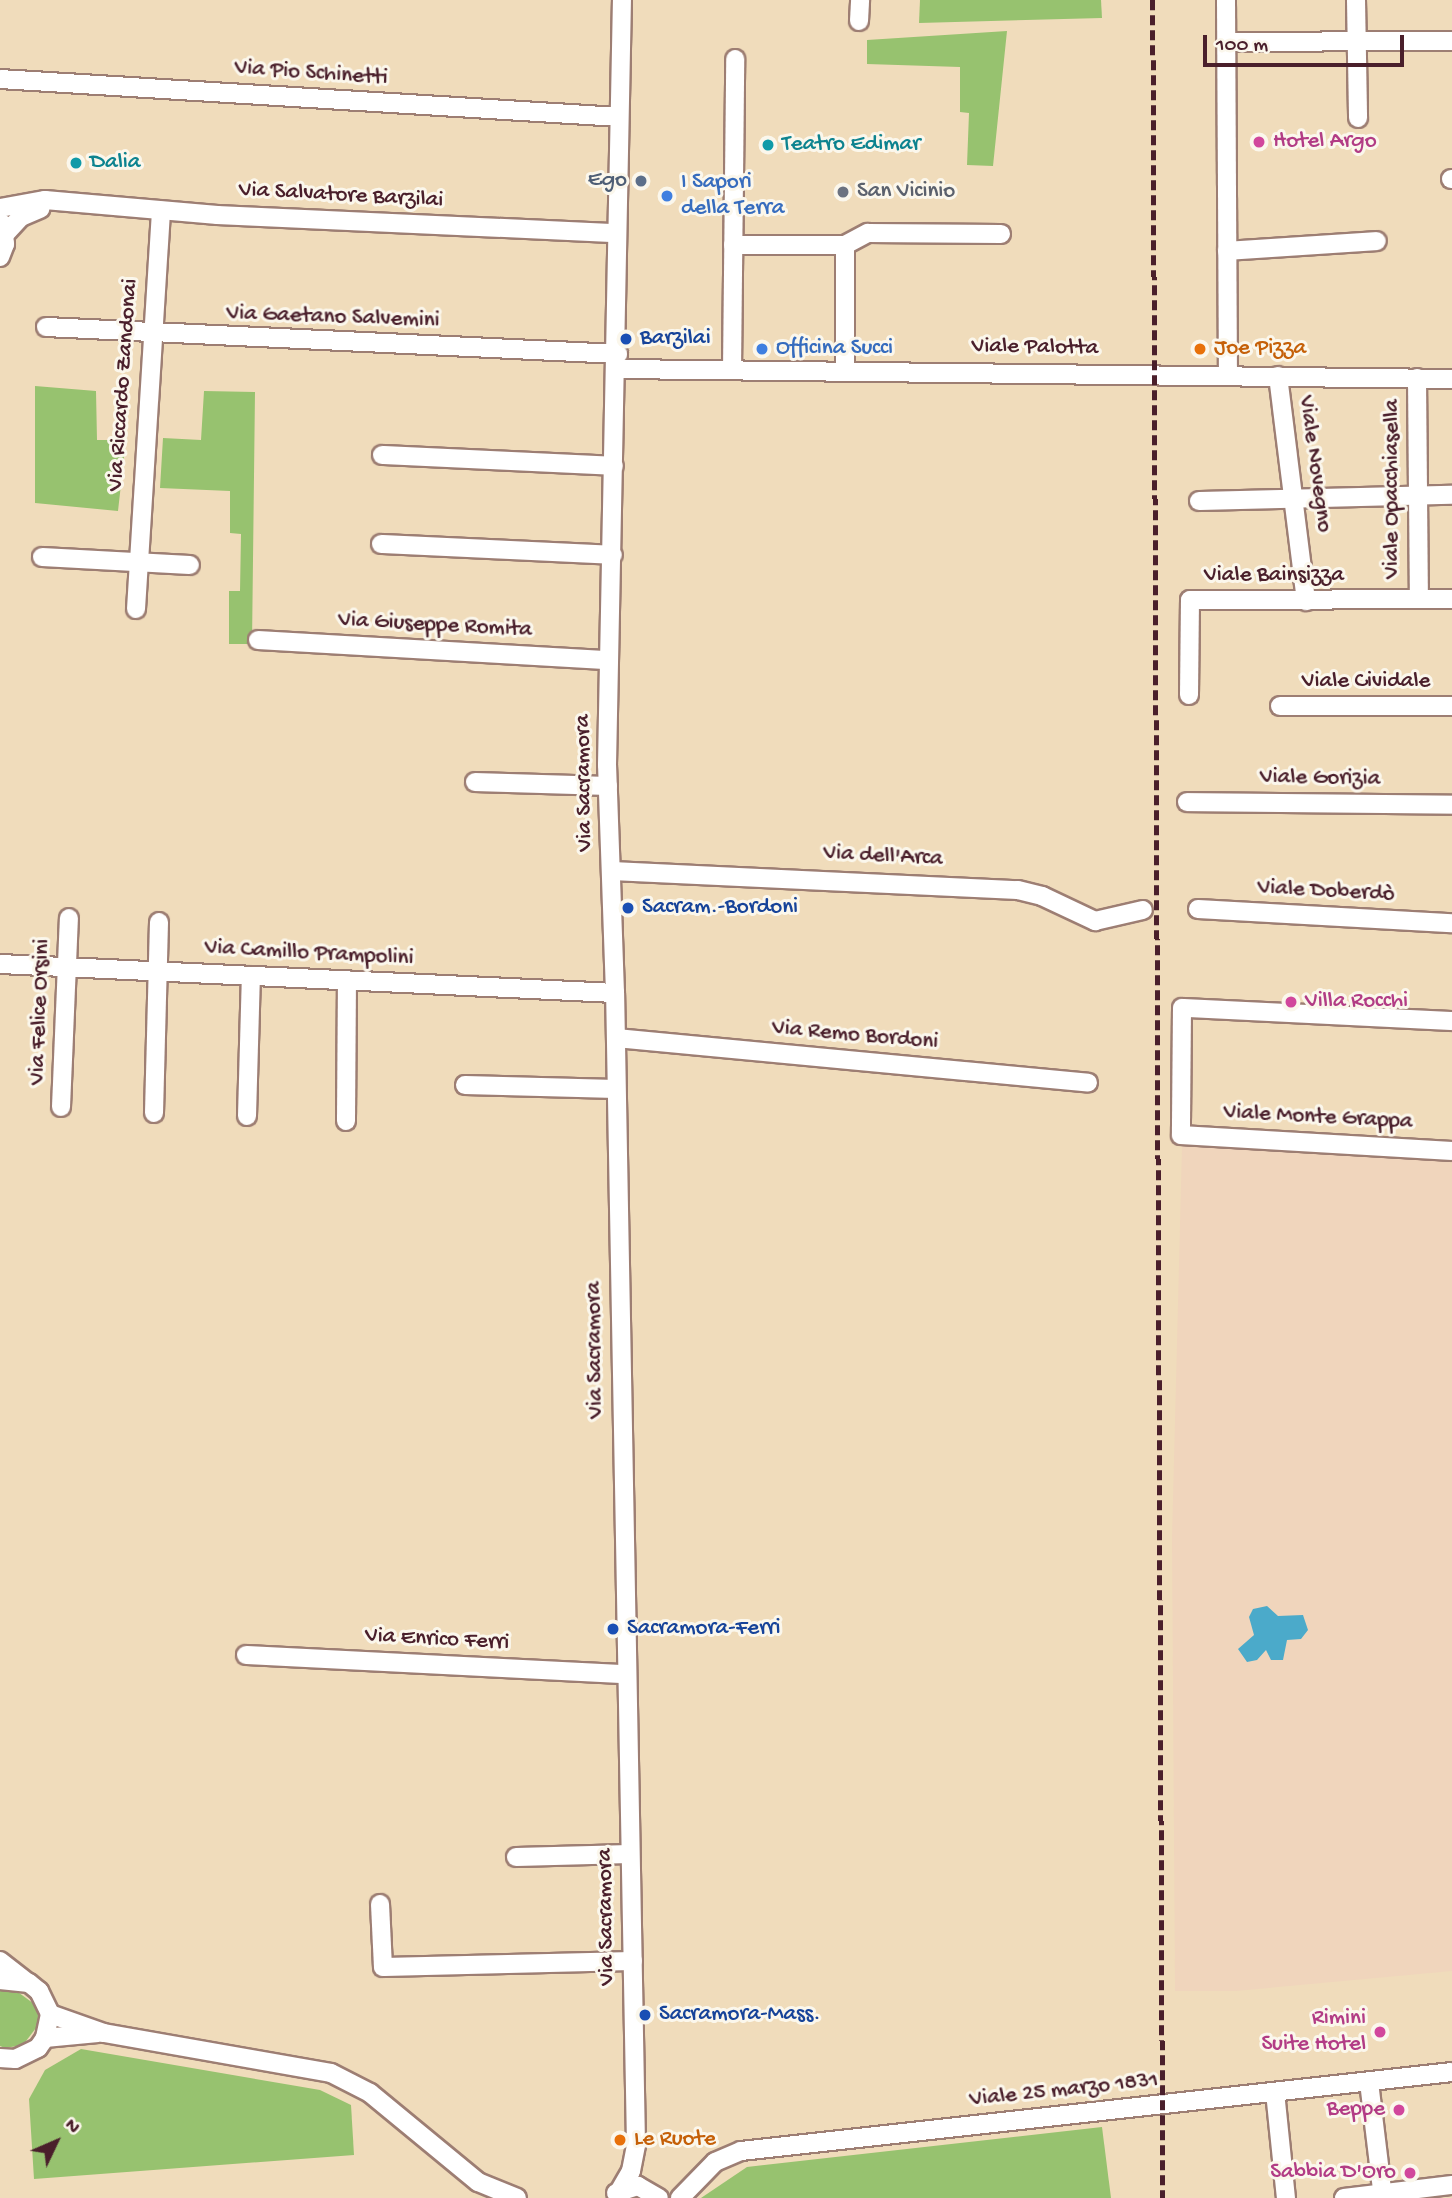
<!DOCTYPE html>
<html>
<head>
<meta charset="utf-8">
<style>
	body { margin:0 }
	#map { position:relative; width:1452px; height:2198px; overflow:hidden; background:#f0dcbb; font-family:"Gochi Hand",sans-serif }
	div>[style] { position:absolute }
	.built>* { inset:0; background:#f0d5bc }
	.green>* { inset:0; background:#97c26f }
	.water>* { inset:0; background:#4baaca }
	.roads { filter:drop-shadow(2px 0 #9d7e73) drop-shadow(-2px 0 #9d7e73) drop-shadow(0 2px #9d7e73) drop-shadow(0 -2px #9d7e73) }
	.minor>* { height:18px; margin:-9px; padding:0 9px; transform-origin:9px; border-radius:9px; background:#fff }
	.rail>* { height:4.5px; margin-top:-2.25px; transform-origin:0; background:repeating-linear-gradient(90deg,#4a1f2b 0 10px,transparent 0 15px) }
	.dots>* { width:19px; height:19px; translate:-50% -50%; box-sizing:border-box; border:4px solid #fbf7ec; border-radius:50% }
	span { translate:-50% -50%; white-space:nowrap; text-align:center; line-height:1.15; -webkit-text-stroke:6px #fbf7ec; paint-order:stroke }
	.street-label { font-size:23px; color:#4a1f2b }
	.hotel-label { font-size:23px; color:#b23c85 }
	.left { translate:0 -50%; text-align:left }
	.right { translate:-100% -50%; text-align:right }
	.culture-label { font-size:23px; color:#0d838f }
	.service-label { font-size:23px; color:#4e5e75 }
	.shop-label { font-size:23px; color:#366cbe }
	.worship-label { font-size:23px; color:#5b616d }
	.transit-label { font-size:23px; color:#164399 }
	.food-label { font-size:23px; color:#c56008 }
	.north { position:absolute; left:21px; top:2107px; width:70px; height:70px; -webkit-text-stroke:5px #fbf7ec; paint-order:stroke; rotate:46deg; font-size:19px; font-weight:700; line-height:28px; text-align:center; color:#4a1f2b }
	.north::after { content:''; display:block; margin:auto; width:24px; height:32px; background:#4a1f2b; clip-path:polygon(50% 0,100% 100%,50% 72%,0 100%) }
	.scale { position:absolute; left:1203px; top:35px; width:201px; height:32px; box-sizing:border-box; border:4px solid #4a1f2b; border-top:0; padding-left:9px; font-size:21px; line-height:24px; white-space:nowrap; color:#4a1f2b; -webkit-text-stroke:5px #fbf7ec; paint-order:stroke }
</style>
</head>
<body>
<div id="map">
	<div class="built">
		<i style="clip-path:polygon(1182px 1146px,1452px 1157px,1452px 1971px,1236px 1991px,1175px 1991px,1172px 1538px)"></i>
	</div>
	<div class="green">
		<i style="clip-path:polygon(920px 0,1101px 0,1102px 18px,919px 23px)"></i>
		<i style="clip-path:polygon(1007px 31px,993px 166px,967px 165px,969px 113px,960px 112px,960px 67px,867px 64px,867px 40px)"></i>
		<i style="clip-path:polygon(35px 386px,96px 391px,97px 440px,126px 440px,118px 511px,35px 503px)"></i>
		<i style="clip-path:polygon(204px 391px,255px 392px,252px 644px,229px 644px,229px 591px,240px 591px,241px 534px,230px 533px,230px 491px,160px 488px,163px 438px,201px 440px)"></i>
		<i style="clip-path:polygon(15px 1990px,37px 2006px,39px 2024px,23px 2045px,5px 2048px,0 2046px,0 1991px)"></i>
		<i style="clip-path:polygon(81px 2049px,320px 2090px,351px 2105px,354px 2155px,34px 2179px,29px 2099px,45px 2070px)"></i>
		<i style="clip-path:polygon(1102px 2127px,1111px 2198px,701px 2198px,747px 2167px)"></i>
	</div>
	<div class="water">
		<i style="clip-path:polygon(1267px 1606px,1278px 1616px,1303px 1615px,1308px 1630px,1301px 1639px,1287px 1640px,1283px 1660px,1271px 1660px,1266px 1650px,1257px 1660px,1247px 1662px,1238px 1649px,1254px 1635px,1249px 1617px,1253px 1609px)"></i>
	</div>
	<div class="roads">
		<div class="minor">
			<i style="left:1226px;top:0;width:375px;rotate:89.7deg"></i>
			<i style="left:1356px;top:0;width:118px;rotate:89deg"></i>
			<i style="left:859px;top:21px;width:21px;rotate:-87deg"></i>
			<i style="left:1227px;top:42px;width:225px;rotate:-0.3deg"></i>
			<i style="left:0;top:79px;width:620px;rotate:3.51deg"></i>
			<i style="left:1451px;top:179px;width:1px"></i>
			<i style="left:0;top:208px;width:46px;rotate:-10.1deg"></i>
			<i style="left:45px;top:200px;width:173px;rotate:5deg"></i>
			<i style="left:217px;top:215px;width:400px;rotate:2.6deg"></i>
			<i style="left:6px;top:233px;width:22px;rotate:-47deg"></i>
			<i style="left:21px;top:217px;width:21px;rotate:-23deg"></i>
			<i style="left:733px;top:245px;width:112px"></i>
			<i style="left:845px;top:245px;width:26px;rotate:-28deg"></i>
			<i style="left:868px;top:233px;width:133px;rotate:0.4deg"></i>
			<i style="left:845px;top:245px;width:124px;rotate:90deg"></i>
			<i style="left:1227px;top:251px;width:150px;rotate:-3.8deg"></i>
			<i style="left:0;top:257px;width:14px;rotate:-69deg"></i>
			<i style="left:5px;top:244px;width:20px;rotate:-96deg"></i>
			<i style="left:46px;top:327px;width:573px;rotate:2.7deg"></i>
			<i style="left:618px;top:369px;width:834px;rotate:0.69deg"></i>
			<i style="left:732px;top:369px;width:310px;rotate:-89.4deg"></i>
			<i style="left:1278px;top:376px;width:227px;rotate:82.9deg"></i>
			<i style="left:1417px;top:378px;width:221px;rotate:89.5deg"></i>
			<i style="left:382px;top:455px;width:232px;rotate:2.7deg"></i>
			<i style="left:1199px;top:501px;width:253px;rotate:-1.4deg"></i>
			<i style="left:381px;top:544px;width:232px;rotate:2.7deg"></i>
			<i style="left:42px;top:557px;width:148px;rotate:3.1deg"></i>
			<i style="left:136px;top:609px;width:399px;rotate:-86.4deg"></i>
			<i style="left:258px;top:640px;width:351px;rotate:3.3deg"></i>
			<i style="left:1189px;top:695px;width:95px;rotate:-89.4deg"></i>
			<i style="left:1190px;top:600px;width:262px;rotate:-0.2deg"></i>
			<i style="left:1280px;top:706px;width:172px"></i>
			<i style="left:475px;top:782px;width:133px;rotate:1.7deg"></i>
			<i style="left:1187px;top:802px;width:265px;rotate:0.6deg"></i>
			<i style="left:612px;top:871px;width:406px;rotate:2.7deg"></i>
			<i style="left:1018px;top:890px;width:25px;rotate:14deg"></i>
			<i style="left:1042px;top:896px;width:59px;rotate:25.3deg"></i>
			<i style="left:1095px;top:921px;width:49px;rotate:-12.9deg"></i>
			<i style="left:1198px;top:909px;width:254px;rotate:3.2deg"></i>
			<i style="left:0;top:964px;width:616px;rotate:2.7deg"></i>
			<i style="left:1452px;top:1021px;width:270px;rotate:-177.2deg"></i>
			<i style="left:1182px;top:1008px;width:127px;rotate:90.5deg"></i>
			<i style="left:1181px;top:1135px;width:271px;rotate:3.4deg"></i>
			<i style="left:616px;top:1038px;width:474px;rotate:5.4deg"></i>
			<i style="left:465px;top:1085px;width:151px;rotate:1.5deg"></i>
			<i style="left:61px;top:1107px;width:189px;rotate:-87.6deg"></i>
			<i style="left:154px;top:1113px;width:191px;rotate:-88.5deg"></i>
			<i style="left:247px;top:1116px;width:140px;rotate:-88.4deg"></i>
			<i style="left:346px;top:1121px;width:141px;rotate:-89.6deg"></i>
			<i style="left:246px;top:1655px;width:381px;rotate:2.9deg"></i>
			<i style="left:516px;top:1857px;width:114px;rotate:-1.5deg"></i>
			<i style="left:380px;top:1904px;width:63px;rotate:87.3deg"></i>
			<i style="left:383px;top:1967px;width:250px;rotate:-1.4deg"></i>
			<i style="left:0;top:1961px;width:33px;rotate:38deg"></i>
			<i style="left:0;top:1980px;width:29px;rotate:6deg"></i>
			<i style="left:29px;top:1983px;width:13px;rotate:39deg"></i>
			<i style="left:39px;top:1991px;width:25px;rotate:64deg"></i>
			<i style="left:50px;top:2014px;width:25px;rotate:102deg"></i>
			<i style="left:45px;top:2038px;width:12px;rotate:125deg"></i>
			<i style="left:38px;top:2048px;width:25px;rotate:154deg"></i>
			<i style="left:15px;top:2059px;width:15px;rotate:-176deg"></i>
			<i style="left:50px;top:2014px;width:57px;rotate:19.4deg"></i>
			<i style="left:104px;top:2033px;width:230px;rotate:10deg"></i>
			<i style="left:331px;top:2073px;width:44px;rotate:27.1deg"></i>
			<i style="left:370px;top:2093px;width:140px;rotate:39.5deg"></i>
			<i style="left:478px;top:2182px;width:42px;rotate:22.3deg"></i>
			<i style="left:45px;top:2038px;width:53px;rotate:-5.4deg"></i>
			<i style="left:1369px;top:2082px;width:117px;rotate:83.1deg"></i>
			<i style="left:1275px;top:2092px;width:107px;rotate:84.1deg"></i>
			<i style="left:620px;top:2190px;width:22px;rotate:-60deg"></i>
			<i style="left:631px;top:2171px;width:26px;rotate:-79deg"></i>
			<i style="left:636px;top:2145px;width:1152px;rotate:-91.04deg"></i>
			<i style="left:615px;top:993px;width:228px;rotate:-92deg"></i>
			<i style="left:607px;top:765px;width:765px;rotate:-88.88deg"></i>
			<i style="left:616px;top:2193px;width:23px;rotate:-18deg"></i>
			<i style="left:638px;top:2186px;width:24px;rotate:30deg"></i>
			<i style="left:680px;top:2198px;width:50px;rotate:-45.8deg"></i>
			<i style="left:715px;top:2162px;width:28px;rotate:-23deg"></i>
			<i style="left:741px;top:2151px;width:715px;rotate:-6.34deg"></i>
			<i style="left:1344px;top:2198px;width:109px;rotate:-6.9deg"></i>
		</div>
	</div>
	<div class="rail">
		<i style="left:1153px;top:0;width:2198px;rotate:89.74deg"></i>
	</div>
	<div class="dots">
		<i style="left:1259px;top:142px;background:#d1479c"></i>
		<i style="left:768px;top:145px;background:#0f9aa8"></i>
		<i style="left:76px;top:163px;background:#0f9aa8"></i>
		<i style="left:641px;top:181px;background:#5c6f8a"></i>
		<i style="left:843px;top:192px;background:#6b7280"></i>
		<i style="left:667px;top:196px;background:#3f7fe0"></i>
		<i style="left:626px;top:339px;background:#1a4fb4"></i>
		<i style="left:762px;top:349px;background:#3f7fe0"></i>
		<i style="left:1200px;top:349px;background:#e8710a"></i>
		<i style="left:628px;top:908px;background:#1a4fb4"></i>
		<i style="left:1291px;top:1002px;background:#d1479c"></i>
		<i style="left:613px;top:1629px;background:#1a4fb4"></i>
		<i style="left:645px;top:2015px;background:#1a4fb4"></i>
		<i style="left:1380px;top:2032px;background:#d1479c"></i>
		<i style="left:1399px;top:2110px;background:#d1479c"></i>
		<i style="left:620px;top:2140px;background:#e8710a"></i>
		<i style="left:1410px;top:2173px;background:#d1479c"></i>
	</div>
	<div class="street-label">
		<span style="left:311px;top:74px;rotate:4deg">Via Pio Schinetti</span>
		<span style="left:341px;top:196px;rotate:3deg">Via Salvatore Barzilai</span>
		<span style="left:333px;top:318px;rotate:2deg">Via Gaetano Salvemini</span>
		<span style="left:1035px;top:348px;rotate:1deg">Viale Palotta</span>
		<span style="left:124px;top:385px;rotate:-86deg">Via Riccardo Zandonai</span>
		<span style="left:1314px;top:464px;rotate:82deg">Viale Novegno</span>
		<span style="left:1393px;top:489px;rotate:-90deg">Viale Opacchiasella</span>
		<span style="left:1274px;top:576px">Viale Bainsizza</span>
		<span style="left:435px;top:626px;rotate:3deg">Via Giuseppe Romita</span>
		<span style="left:1366px;top:682px">Viale Cividale</span>
		<span style="left:1320px;top:779px;rotate:1deg">Viale Gorizia</span>
		<span style="left:585px;top:783px;rotate:-91deg">Via Sacramora</span>
		<span style="left:883px;top:857px;rotate:3deg">Via dell'Arca</span>
		<span style="left:1326px;top:892px;rotate:3deg">Viale Doberdò</span>
		<span style="left:309px;top:954px;rotate:3deg">Via Camillo Prampolini</span>
		<span style="left:41px;top:1012px;rotate:-88deg">Via Felice Orsini</span>
		<span style="left:855px;top:1036px;rotate:5deg">Via Remo Bordoni</span>
		<span style="left:1318px;top:1118px;rotate:3deg">Viale Monte Grappa</span>
		<span style="left:596px;top:1350px;rotate:-91deg">Via Sacramora</span>
		<span style="left:437px;top:1640px;rotate:3deg">Via Enrico Ferri</span>
		<span style="left:607px;top:1917px;rotate:-91deg">Via Sacramora</span>
		<span style="left:1064px;top:2091px;rotate:-6deg">Viale 25 marzo 1831</span>
	</div>
	<div class="hotel-label">
		<span class="left" style="left:1273px;top:142px">Hotel Argo</span>
		<span class="left" style="left:1305px;top:1002px">Villa Rocchi</span>
		<span class="right" style="left:1366px;top:2032px">Rimini<br>Suite Hotel</span>
		<span class="right" style="left:1385px;top:2110px">Beppe</span>
		<span class="right" style="left:1396px;top:2173px">Sabbia D'Oro</span>
	</div>
	<div class="culture-label">
		<span class="left" style="left:782px;top:145px">Teatro Edimar</span>
		<span class="left" style="left:90px;top:163px">Dalia</span>
	</div>
	<div class="service-label">
		<span class="right" style="left:627px;top:181px">Ego</span>
	</div>
	<div class="shop-label">
		<span class="left" style="left:681px;top:196px">I Sapori<br>della Terra</span>
		<span class="left" style="left:776px;top:349px">Officina Succi</span>
	</div>
	<div class="worship-label">
		<span class="left" style="left:857px;top:192px">San Vicinio</span>
	</div>
	<div class="transit-label">
		<span class="left" style="left:640px;top:339px">Barzilai</span>
		<span class="left" style="left:642px;top:908px">Sacram.-Bordoni</span>
		<span class="left" style="left:627px;top:1629px">Sacramora-Ferri</span>
		<span class="left" style="left:659px;top:2015px">Sacramora-Mass.</span>
	</div>
	<div class="food-label">
		<span class="left" style="left:1214px;top:349px">Joe Pizza</span>
		<span class="left" style="left:634px;top:2140px">Le Ruote</span>
	</div>
	<div class="north">N</div>
	<div class="scale">100 m</div>
</div>
</body>
</html>
